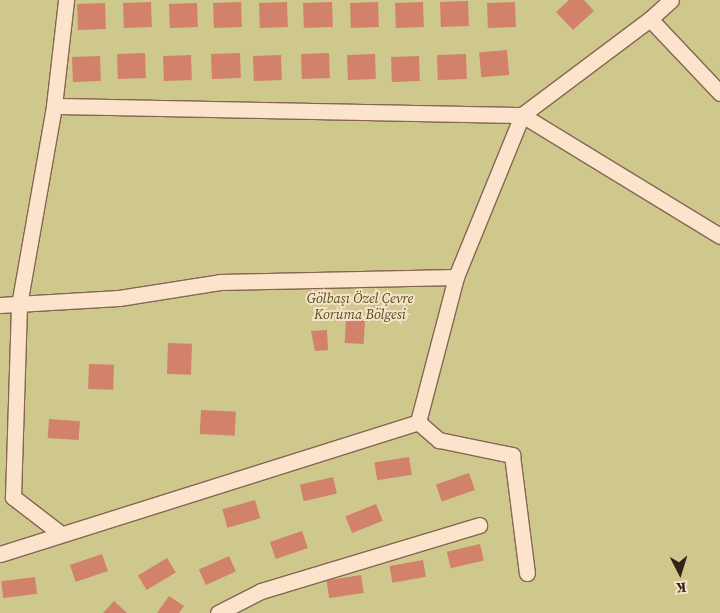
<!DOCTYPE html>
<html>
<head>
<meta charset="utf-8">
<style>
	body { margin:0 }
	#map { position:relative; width:720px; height:613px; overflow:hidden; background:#f0d4b9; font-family:"Source Serif 4",serif }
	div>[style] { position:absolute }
	.green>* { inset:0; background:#cec88d; transform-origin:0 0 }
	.building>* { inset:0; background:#d2816b; transform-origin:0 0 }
	.roads { filter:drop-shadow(1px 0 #876453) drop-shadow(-1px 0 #876453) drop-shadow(0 1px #876453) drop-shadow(0 -1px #876453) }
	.minor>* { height:15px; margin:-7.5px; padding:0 7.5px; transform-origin:7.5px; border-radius:7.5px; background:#fbe3cc }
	span { translate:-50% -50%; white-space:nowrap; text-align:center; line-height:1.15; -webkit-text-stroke:4px #f8e0c9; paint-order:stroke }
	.park-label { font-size:14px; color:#51531e; font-style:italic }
	.north { position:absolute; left:655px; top:548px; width:50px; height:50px; -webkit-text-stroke:4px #f8e0c9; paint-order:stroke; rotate:175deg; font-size:14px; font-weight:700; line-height:20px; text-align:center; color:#352119 }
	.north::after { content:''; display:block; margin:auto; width:18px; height:22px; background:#352119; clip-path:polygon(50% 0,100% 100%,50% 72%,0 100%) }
</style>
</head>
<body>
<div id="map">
	<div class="green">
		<i style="left:0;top:0;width:720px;height:613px"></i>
	</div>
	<div class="building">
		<i style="clip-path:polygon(569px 0,584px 0,594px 11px,573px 30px,556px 12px)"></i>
		<i style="left:468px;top:1px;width:25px;height:28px;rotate:88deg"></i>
		<i style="left:151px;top:2px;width:25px;height:28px;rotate:88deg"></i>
		<i style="left:241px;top:2px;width:25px;height:28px;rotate:88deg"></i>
		<i style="left:287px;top:2px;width:25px;height:28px;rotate:88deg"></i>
		<i style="left:332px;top:2px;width:25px;height:29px;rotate:88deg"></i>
		<i style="left:378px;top:2px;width:25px;height:28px;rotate:88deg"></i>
		<i style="left:423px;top:2px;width:25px;height:28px;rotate:88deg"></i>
		<i style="left:515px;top:2px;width:25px;height:28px;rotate:88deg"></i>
		<i style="left:105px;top:3px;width:26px;height:28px;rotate:88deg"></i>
		<i style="left:197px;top:3px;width:24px;height:28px;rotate:88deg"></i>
		<i style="left:507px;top:50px;width:25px;height:28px;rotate:85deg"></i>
		<i style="left:145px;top:53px;width:25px;height:28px;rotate:88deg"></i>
		<i style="left:240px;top:53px;width:25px;height:29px;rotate:88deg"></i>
		<i style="left:329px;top:53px;width:25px;height:28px;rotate:88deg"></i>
		<i style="left:375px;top:54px;width:25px;height:28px;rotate:88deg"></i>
		<i style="left:466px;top:54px;width:25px;height:29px;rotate:88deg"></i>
		<i style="left:191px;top:55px;width:25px;height:28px;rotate:88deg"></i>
		<i style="left:281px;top:55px;width:25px;height:28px;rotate:88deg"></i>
		<i style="left:100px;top:56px;width:25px;height:28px;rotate:88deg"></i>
		<i style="left:419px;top:56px;width:25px;height:28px;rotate:88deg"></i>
		<i style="left:346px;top:318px;width:19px;height:25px;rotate:3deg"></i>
		<i style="clip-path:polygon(327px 330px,328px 350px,315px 351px,311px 331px)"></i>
		<i style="left:168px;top:343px;width:24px;height:31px;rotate:2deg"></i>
		<i style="left:89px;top:364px;width:25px;height:25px;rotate:2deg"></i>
		<i style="left:201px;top:410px;width:35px;height:24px;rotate:3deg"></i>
		<i style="left:49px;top:419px;width:31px;height:19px;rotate:4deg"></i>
		<i style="left:409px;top:457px;width:18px;height:35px;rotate:81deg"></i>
		<i style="left:469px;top:473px;width:18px;height:35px;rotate:71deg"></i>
		<i style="left:333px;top:477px;width:17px;height:34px;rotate:77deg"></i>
		<i style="left:255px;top:500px;width:19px;height:34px;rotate:74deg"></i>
		<i style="left:376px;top:504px;width:18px;height:33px;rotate:68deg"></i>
		<i style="left:302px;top:531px;width:18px;height:34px;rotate:71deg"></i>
		<i style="left:480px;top:544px;width:17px;height:34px;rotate:77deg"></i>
		<i style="left:102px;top:554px;width:18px;height:34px;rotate:71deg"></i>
		<i style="left:229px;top:556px;width:17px;height:33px;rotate:66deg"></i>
		<i style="left:167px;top:558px;width:17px;height:34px;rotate:59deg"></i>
		<i style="left:423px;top:560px;width:17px;height:34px;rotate:80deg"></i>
		<i style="left:361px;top:575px;width:18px;height:35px;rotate:81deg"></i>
		<i style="left:35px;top:577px;width:17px;height:34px;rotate:83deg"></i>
		<i style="clip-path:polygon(169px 596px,184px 606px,179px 613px,157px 613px)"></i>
		<i style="clip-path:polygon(114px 601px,127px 613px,103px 613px)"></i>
	</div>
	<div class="roads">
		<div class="minor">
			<i style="left:650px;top:19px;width:28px;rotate:-42deg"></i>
			<i style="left:54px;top:106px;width:107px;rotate:-83.5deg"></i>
			<i style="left:0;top:305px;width:119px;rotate:-3.4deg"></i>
			<i style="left:119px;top:298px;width:102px;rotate:-9deg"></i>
			<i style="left:220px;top:282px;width:236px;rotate:-1.2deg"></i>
			<i style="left:418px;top:422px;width:150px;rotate:-75.3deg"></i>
			<i style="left:456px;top:277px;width:175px;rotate:-67.8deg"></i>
			<i style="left:522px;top:115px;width:160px;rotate:-36.9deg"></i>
			<i style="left:650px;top:19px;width:102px;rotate:46.6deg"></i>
			<i style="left:61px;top:534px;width:61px;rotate:-142.4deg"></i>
			<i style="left:13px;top:497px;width:192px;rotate:-88.2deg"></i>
			<i style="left:19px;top:305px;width:202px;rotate:-80deg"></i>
			<i style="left:54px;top:106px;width:468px;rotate:1.1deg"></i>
			<i style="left:522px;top:115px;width:232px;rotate:31.4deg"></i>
			<i style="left:0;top:554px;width:438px;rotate:-17.5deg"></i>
			<i style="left:418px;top:422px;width:28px;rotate:41deg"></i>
			<i style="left:439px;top:440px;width:75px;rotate:11.6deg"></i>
			<i style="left:512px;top:455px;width:119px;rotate:82.8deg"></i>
			<i style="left:218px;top:613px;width:48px;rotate:-27.1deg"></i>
			<i style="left:261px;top:591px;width:228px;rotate:-16.8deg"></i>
		</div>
	</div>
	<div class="park-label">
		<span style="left:360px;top:306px">Gölbaşı Özel Çevre<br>Koruma Bölgesi</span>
	</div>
	<div class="north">K</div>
</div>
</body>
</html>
